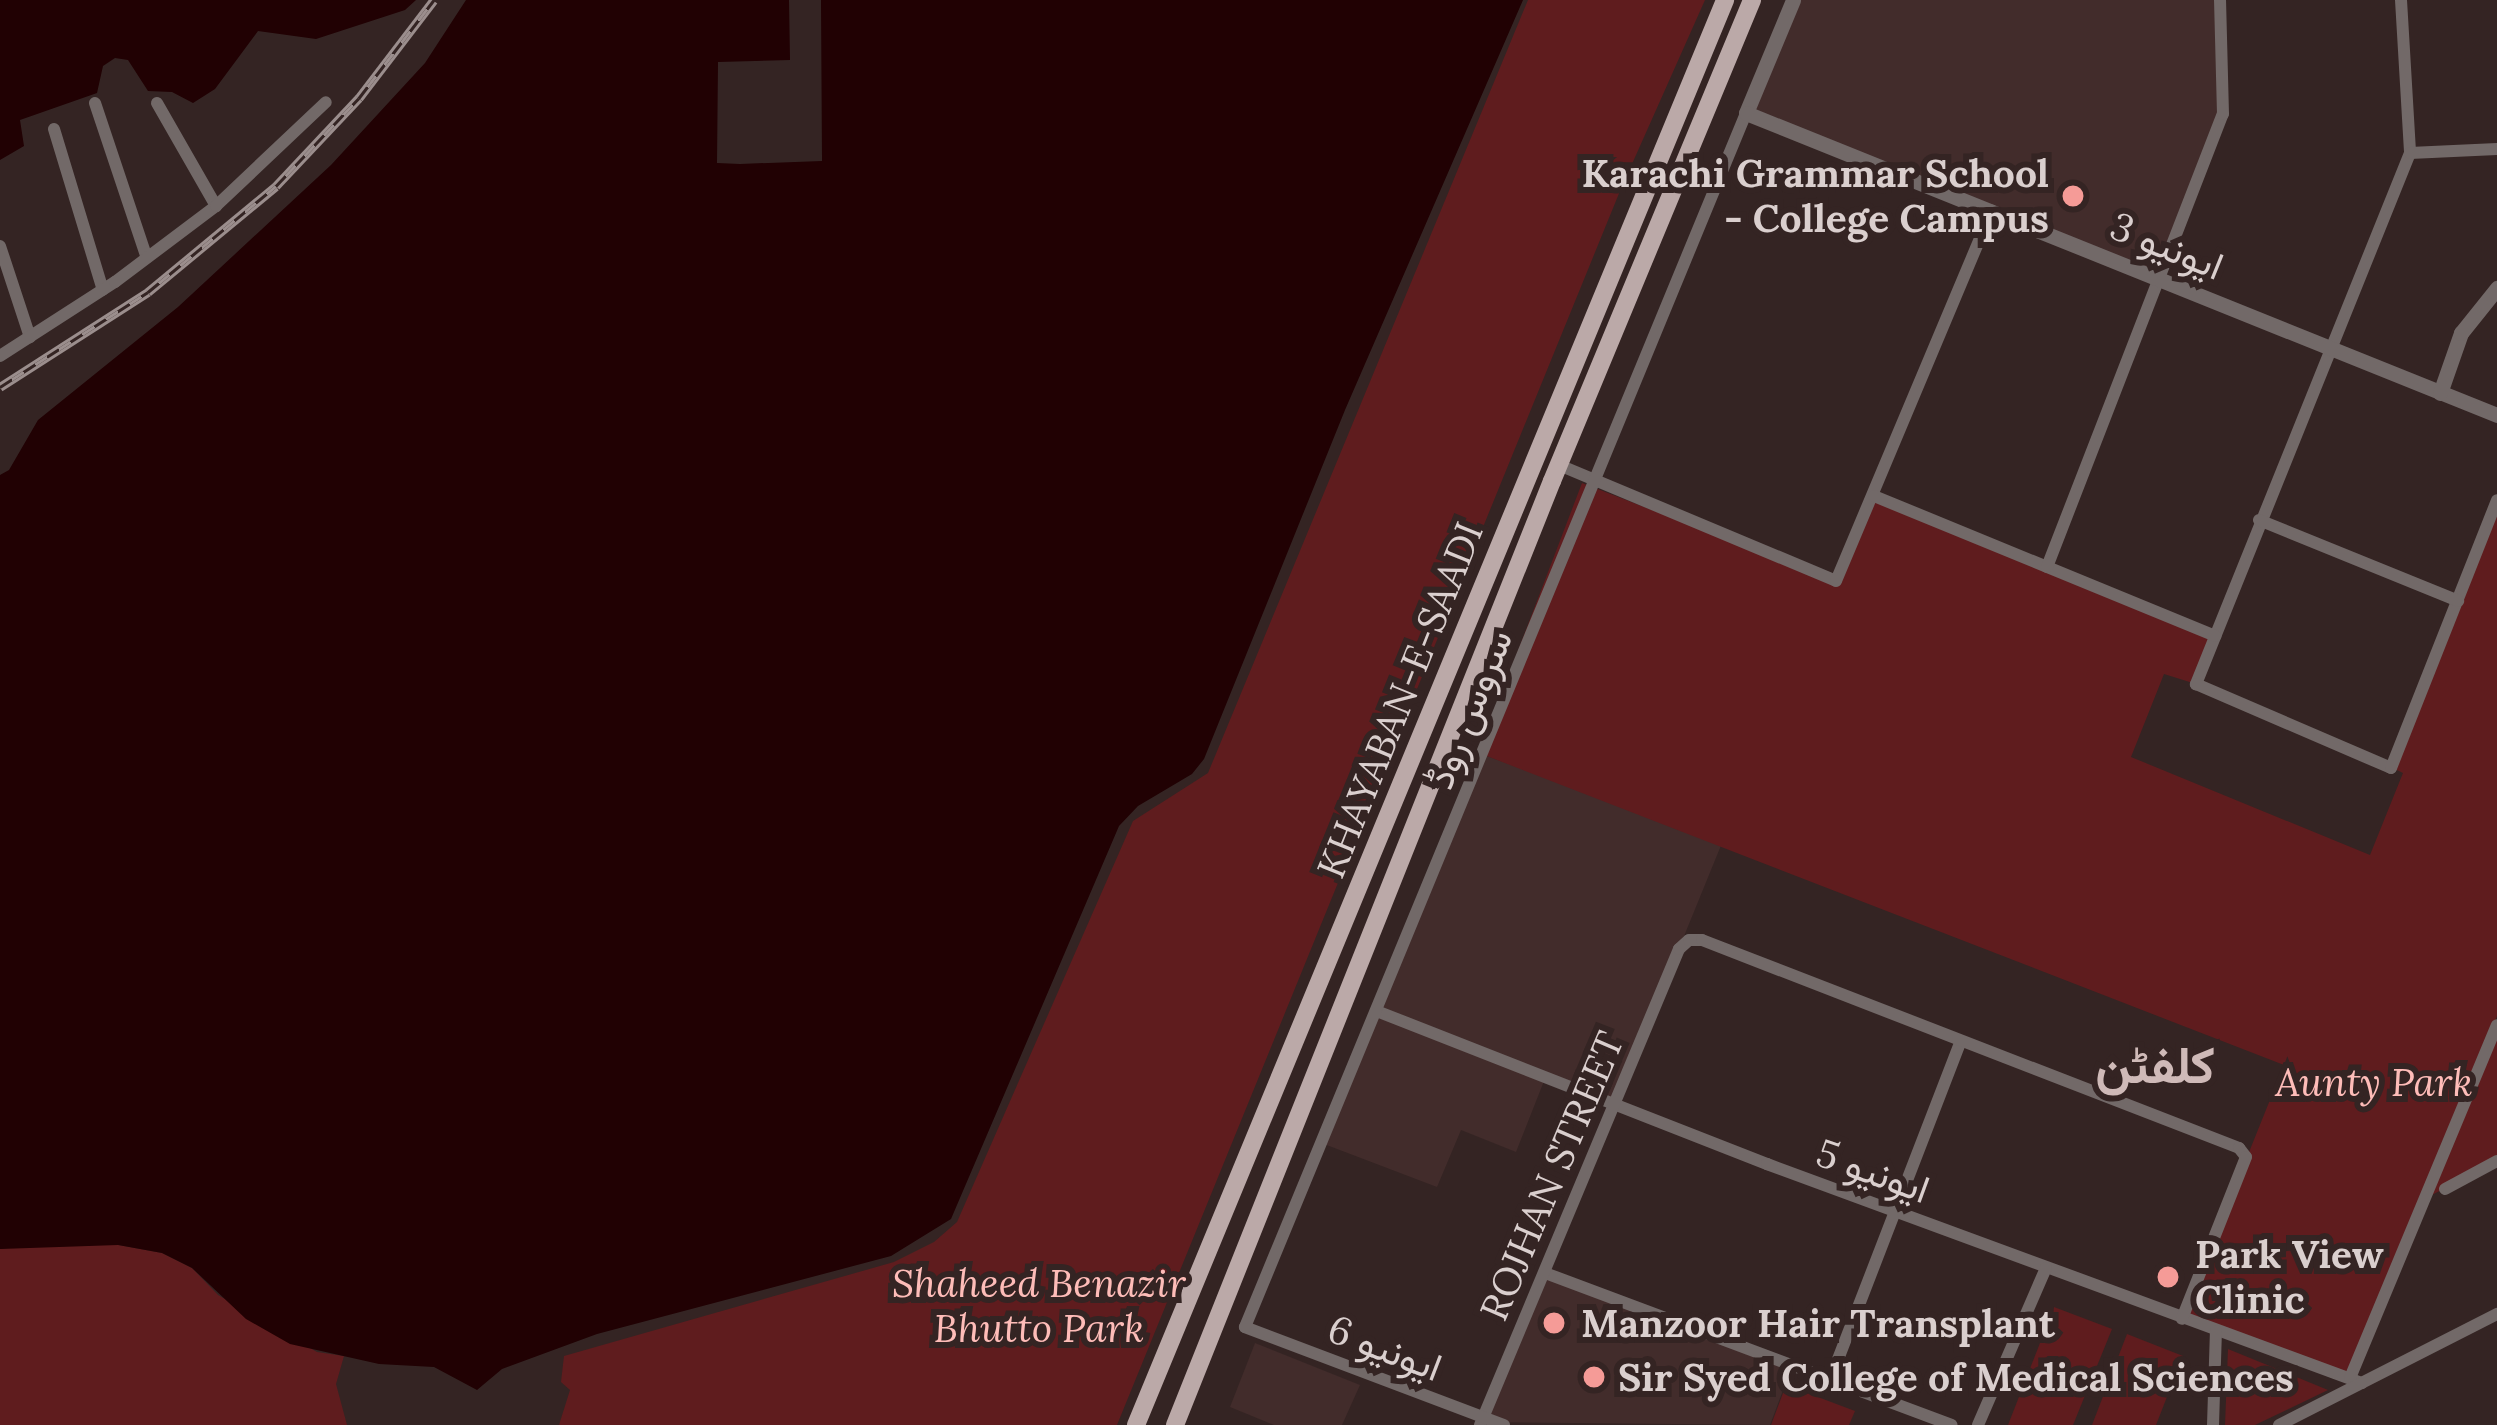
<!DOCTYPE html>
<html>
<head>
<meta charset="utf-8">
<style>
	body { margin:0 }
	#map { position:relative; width:2497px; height:1425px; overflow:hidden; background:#342423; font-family:Lora,Vazirmatn,serif }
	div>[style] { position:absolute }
	.built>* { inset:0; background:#422c2b }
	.green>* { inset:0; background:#5f1c1e }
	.water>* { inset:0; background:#210103 }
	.minor>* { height:12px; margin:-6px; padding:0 6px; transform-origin:6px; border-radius:6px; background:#726968 }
	.tertiary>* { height:15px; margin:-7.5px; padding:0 7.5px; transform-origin:7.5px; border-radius:7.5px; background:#726968 }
	.primary>* { height:18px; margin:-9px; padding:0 9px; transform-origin:9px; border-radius:9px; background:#bba9a8 }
	.rail>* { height:9px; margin-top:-4.5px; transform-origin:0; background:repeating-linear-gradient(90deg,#342423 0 14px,#9b8e8d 0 28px); box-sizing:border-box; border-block:3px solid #9b8e8d }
	.dots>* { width:33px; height:33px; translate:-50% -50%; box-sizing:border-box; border:6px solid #342423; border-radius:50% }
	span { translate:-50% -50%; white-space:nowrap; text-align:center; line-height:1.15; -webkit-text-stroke:12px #342423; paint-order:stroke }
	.poi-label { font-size:39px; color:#dacfce; font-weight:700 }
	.right { translate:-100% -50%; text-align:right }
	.left { translate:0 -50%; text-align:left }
	.street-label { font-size:39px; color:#dacfce }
	.park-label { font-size:39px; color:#febcb8; font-style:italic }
	.district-label { font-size:51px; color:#cfbab8; font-weight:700 }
</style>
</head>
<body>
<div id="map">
	<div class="built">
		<i style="clip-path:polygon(1793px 0,2220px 0,2223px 114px,2160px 279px,1746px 113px)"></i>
		<i style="clip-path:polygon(1479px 753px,1722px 843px,1616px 1103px,1546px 1076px,1516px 1152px,1461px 1130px,1437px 1187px,1324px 1144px)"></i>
		<i style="clip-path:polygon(1545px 1273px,1792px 1366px,1770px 1425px,1483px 1422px)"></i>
		<i style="clip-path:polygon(1255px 1343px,1360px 1385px,1342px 1425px,1274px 1425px,1230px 1407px)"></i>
	</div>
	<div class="green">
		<i style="clip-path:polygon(1528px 0,1705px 0,1620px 191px,1117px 1425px,559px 1425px,570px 1390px,561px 1382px,564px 1356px,894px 1262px,934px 1242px,957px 1222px,1133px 821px,1208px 773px)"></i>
		<i style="clip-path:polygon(1582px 483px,1836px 581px,1874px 496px,2215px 636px,2196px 684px,2164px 674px,2131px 757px,2370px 855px,2403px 773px,2391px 767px,2497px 498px,2497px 1016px,2350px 1378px,2182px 1319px,2284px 1065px,1479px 753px)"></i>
		<i style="clip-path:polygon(2497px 1025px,2497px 1161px,2426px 1198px)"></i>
		<i style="clip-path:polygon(34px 1244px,119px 1245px,162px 1253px,192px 1268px,218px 1295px,317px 1352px,344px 1356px,336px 1384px,347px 1425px,0 1425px,0 1249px)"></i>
		<i style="clip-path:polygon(2054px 1307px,2112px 1329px,2073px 1425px,2008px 1425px)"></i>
		<i style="clip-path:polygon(2127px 1334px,2183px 1356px,2156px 1425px,2092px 1425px)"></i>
		<i style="clip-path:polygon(2228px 1349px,2328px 1390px,2255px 1425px,2225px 1425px)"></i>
		<i style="clip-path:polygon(1786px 1385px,1855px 1411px,1849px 1425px,1771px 1425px)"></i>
	</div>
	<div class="water">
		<i style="clip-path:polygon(0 0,416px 0,405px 10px,316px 39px,258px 31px,215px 89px,193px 103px,172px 92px,148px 91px,128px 60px,115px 58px,103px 66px,97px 93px,20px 120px,24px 146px,0 160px)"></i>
		<i style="clip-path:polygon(466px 0,789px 0,790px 60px,718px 62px,717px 163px,740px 164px,822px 161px,821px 0,1523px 0,1345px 410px,1204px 759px,1192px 774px,1138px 806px,1119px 826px,951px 1219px,891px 1256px,597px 1334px,502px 1369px,477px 1390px,434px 1367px,379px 1364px,290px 1344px,246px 1319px,192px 1268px,162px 1253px,118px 1245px,0 1249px,0 475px,9px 470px,38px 420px,178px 307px,331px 165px,425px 63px)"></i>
	</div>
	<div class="minor">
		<i style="left:2401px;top:0;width:153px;rotate:86.6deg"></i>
		<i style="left:2410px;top:153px;width:573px;rotate:111.95deg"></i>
		<i style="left:2196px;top:684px;width:212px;rotate:23.3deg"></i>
		<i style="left:2391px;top:768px;width:288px;rotate:-68.4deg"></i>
		<i style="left:95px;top:103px;width:163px;rotate:71.5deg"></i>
		<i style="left:157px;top:103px;width:119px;rotate:60.2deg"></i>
		<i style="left:54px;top:129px;width:168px;rotate:73.1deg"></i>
		<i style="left:2410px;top:153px;width:87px;rotate:-2.6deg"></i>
		<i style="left:0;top:246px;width:96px;rotate:71.8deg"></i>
		<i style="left:0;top:356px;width:137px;rotate:-32.8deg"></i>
		<i style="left:115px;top:282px;width:126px;rotate:-37deg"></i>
		<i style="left:216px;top:206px;width:151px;rotate:-43.4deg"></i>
		<i style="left:1559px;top:465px;width:300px;rotate:22.7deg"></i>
		<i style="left:1836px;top:581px;width:402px;rotate:-67.2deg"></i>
		<i style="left:1874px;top:496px;width:369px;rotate:22.3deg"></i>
		<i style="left:2259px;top:520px;width:215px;rotate:22.1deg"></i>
		<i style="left:2047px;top:567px;width:486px;rotate:-68.8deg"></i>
		<i style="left:2223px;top:114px;width:114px;rotate:-91.5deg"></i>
		<i style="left:1379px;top:1012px;width:417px;rotate:21.4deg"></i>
		<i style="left:1767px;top:1164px;width:634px;rotate:20.21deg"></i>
		<i style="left:2445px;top:1189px;width:59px;rotate:-28.3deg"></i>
		<i style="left:1545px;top:1273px;width:434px;rotate:20.5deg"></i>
		<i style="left:2350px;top:1378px;width:382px;rotate:-67.4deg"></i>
		<i style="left:1830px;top:1380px;width:361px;rotate:-68.9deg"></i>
		<i style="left:1480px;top:1425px;width:516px;rotate:-67.31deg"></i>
		<i style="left:1679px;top:949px;width:13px;rotate:-42deg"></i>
		<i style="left:1689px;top:940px;width:13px"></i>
		<i style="left:1702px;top:940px;width:576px;rotate:21.17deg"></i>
		<i style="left:2239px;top:1148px;width:11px;rotate:52deg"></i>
		<i style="left:2246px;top:1157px;width:174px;rotate:111.6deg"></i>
		<i style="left:1504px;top:1425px;width:277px;rotate:-159.3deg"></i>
		<i style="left:1245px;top:1327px;width:1313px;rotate:-67.57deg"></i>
		<i style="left:1978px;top:1425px;width:171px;rotate:-66.6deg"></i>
		<i style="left:2213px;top:1425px;width:94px;rotate:-88.2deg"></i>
		<i style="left:2279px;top:1425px;width:245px;rotate:-27deg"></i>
	</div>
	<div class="tertiary">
		<i style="left:1793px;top:0;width:122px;rotate:112.6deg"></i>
		<i style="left:1746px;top:113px;width:809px;rotate:21.91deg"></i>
		<i style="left:2440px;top:393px;width:64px;rotate:-70.7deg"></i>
		<i style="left:2461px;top:333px;width:58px;rotate:-51.3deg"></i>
	</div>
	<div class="primary">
		<i style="left:1136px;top:1425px;width:1542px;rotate:-67.54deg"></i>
		<i style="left:1175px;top:1425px;width:1016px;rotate:-68.23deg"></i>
		<i style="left:1552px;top:481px;width:521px;rotate:-67.42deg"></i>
	</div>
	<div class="rail">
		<i style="left:0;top:387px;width:176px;rotate:-32.7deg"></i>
		<i style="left:148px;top:292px;width:166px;rotate:-39.6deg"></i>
		<i style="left:276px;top:186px;width:121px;rotate:-46.7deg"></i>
		<i style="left:359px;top:98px;width:123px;rotate:-52.6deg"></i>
	</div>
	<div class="dots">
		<i style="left:2073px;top:196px;background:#f59b97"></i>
		<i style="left:2168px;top:1277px;background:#f59b97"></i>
		<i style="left:1554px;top:1323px;background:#f59b97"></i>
		<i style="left:1594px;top:1377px;background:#f59b97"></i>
	</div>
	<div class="poi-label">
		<span class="right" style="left:2049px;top:196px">Karachi Grammar School<br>- College Campus</span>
		<span class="left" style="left:2195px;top:1277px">Park View<br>Clinic</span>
		<span class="left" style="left:1581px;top:1323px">Manzoor Hair Transplant</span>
		<span class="left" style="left:1618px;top:1377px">Sir Syed College of Medical Sciences</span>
	</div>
	<div class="street-label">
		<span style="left:2167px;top:246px;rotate:22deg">ایونیو 3</span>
		<span style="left:1400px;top:700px;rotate:-68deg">KHAYABAN-E-SAADI</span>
		<span style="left:1469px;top:709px;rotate:-68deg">سروس روڈ</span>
		<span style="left:1873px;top:1171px;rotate:20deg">ایونیو 5</span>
		<span style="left:1552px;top:1176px;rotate:-67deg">ROJHAN STREET</span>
		<span style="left:1385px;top:1348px;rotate:21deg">ایونیو 6</span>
	</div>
	<div class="park-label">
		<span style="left:2374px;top:1082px">Aunty Park</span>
		<span style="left:1039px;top:1306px">Shaheed Benazir<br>Bhutto Park</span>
	</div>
	<div class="district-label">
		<span style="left:2155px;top:1065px">کلفٹن</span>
	</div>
</div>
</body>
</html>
